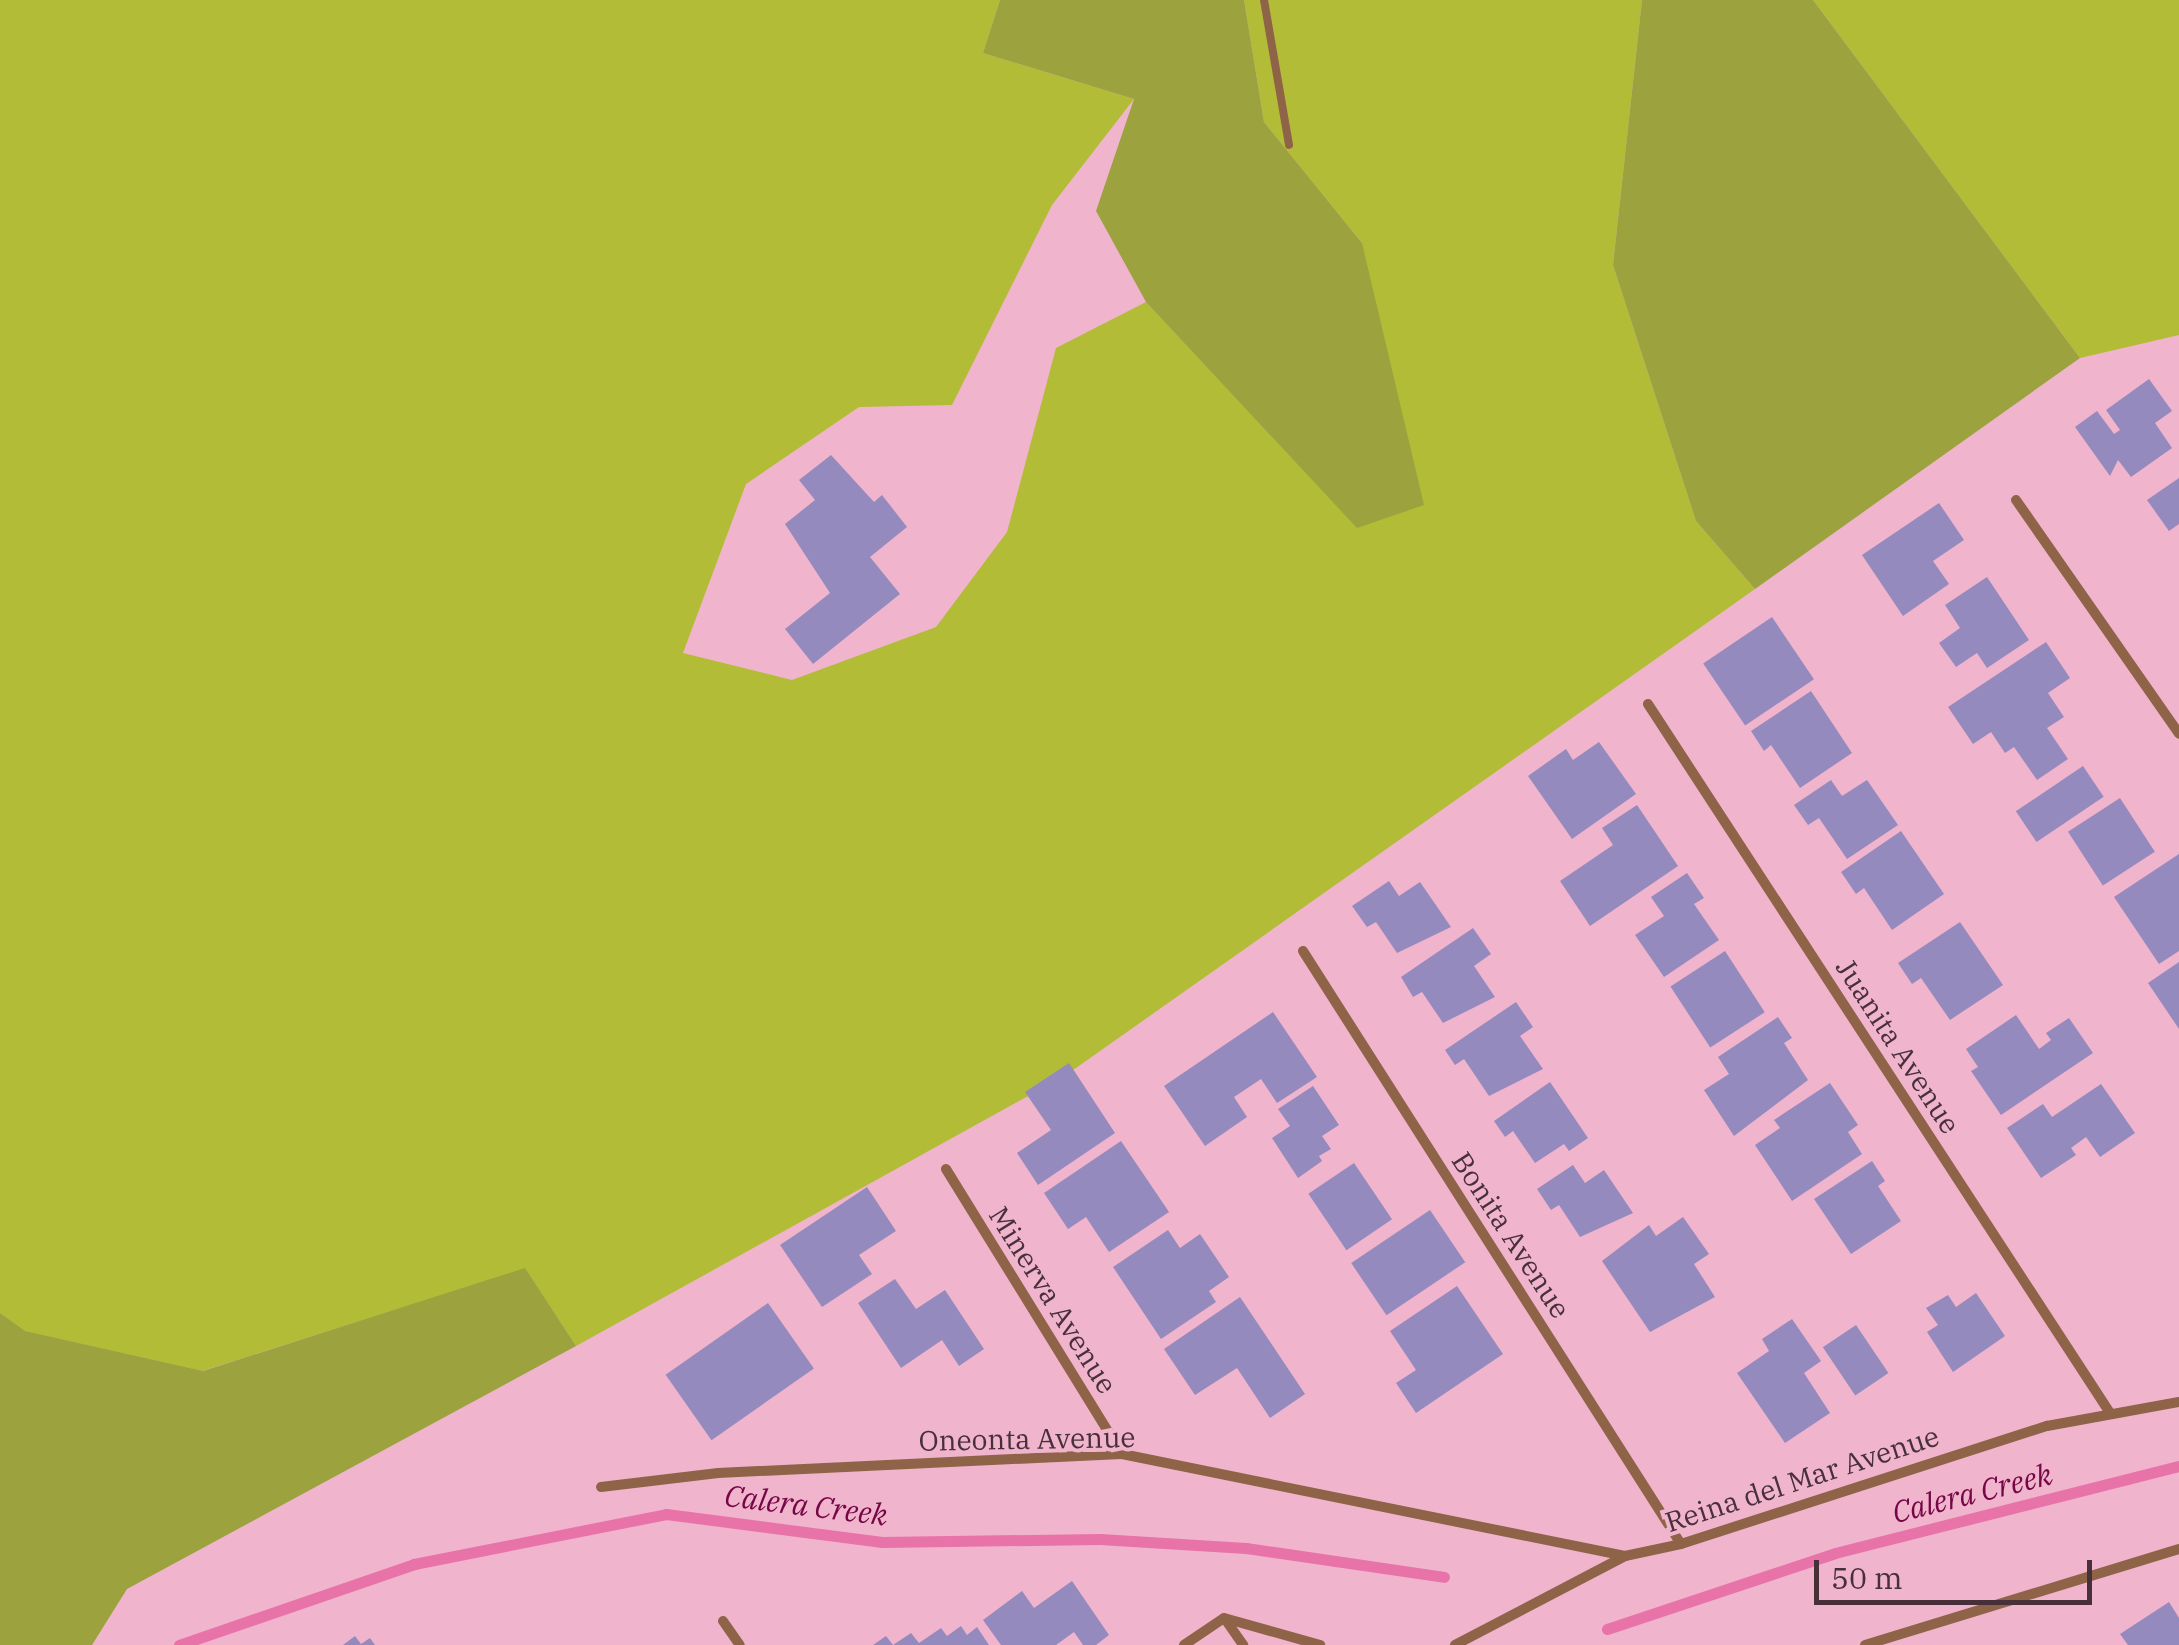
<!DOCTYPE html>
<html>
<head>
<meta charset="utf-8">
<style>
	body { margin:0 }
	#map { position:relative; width:2179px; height:1645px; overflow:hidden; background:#f0b4cc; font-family:"IBM Plex Serif",serif }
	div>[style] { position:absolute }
	.green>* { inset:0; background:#b3bc36 }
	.forest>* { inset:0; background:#9ba23e }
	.stream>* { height:11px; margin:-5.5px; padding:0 5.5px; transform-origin:5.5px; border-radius:5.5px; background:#e873a8 }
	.building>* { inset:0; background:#958abe; transform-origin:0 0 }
	.lane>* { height:8px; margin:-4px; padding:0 4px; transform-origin:4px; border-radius:4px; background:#8f6347 }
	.street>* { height:10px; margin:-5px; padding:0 5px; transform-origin:5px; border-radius:5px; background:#8f6347 }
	span { translate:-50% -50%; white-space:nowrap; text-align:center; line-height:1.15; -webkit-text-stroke:8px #f0b4cc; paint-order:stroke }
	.street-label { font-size:28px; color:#483039 }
	.water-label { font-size:30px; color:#760747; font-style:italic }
	.scale { position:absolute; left:1814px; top:1560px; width:278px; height:45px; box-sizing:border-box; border:5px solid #483039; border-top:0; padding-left:12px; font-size:30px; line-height:35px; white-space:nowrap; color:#483039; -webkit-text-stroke:8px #f0b4cc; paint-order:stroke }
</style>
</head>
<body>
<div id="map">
	<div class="green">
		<i style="clip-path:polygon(0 0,1000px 0,983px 53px,1134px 99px,1052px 205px,952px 405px,859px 407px,746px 484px,683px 653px,792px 680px,936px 627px,1007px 532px,1056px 348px,1146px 302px,1357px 527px,1362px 243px,1264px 122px,1244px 0,1642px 0,1613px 265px,1696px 521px,1755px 589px,1066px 1075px,576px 1346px,525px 1269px,202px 1371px,24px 1331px,0 1313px)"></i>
		<i style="clip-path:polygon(1813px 0,2179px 0,2179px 335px,2080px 358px)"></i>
	</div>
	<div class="forest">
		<i style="clip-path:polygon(1000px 0,1244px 0,1264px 122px,1362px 243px,1424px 505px,1357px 528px,1146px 302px,1096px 211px,1134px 99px,983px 53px)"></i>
		<i style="clip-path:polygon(1642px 0,1813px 0,2080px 358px,1755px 589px,1696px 521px,1613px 265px)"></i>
		<i style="clip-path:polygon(525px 1268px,576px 1346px,127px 1589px,92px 1645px,0 1645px,0 1313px,25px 1331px,203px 1371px)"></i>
	</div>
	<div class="stream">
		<i style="left:1607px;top:1629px;width:240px;rotate:-18.4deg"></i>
		<i style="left:1835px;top:1553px;width:355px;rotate:-14.2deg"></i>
		<i style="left:179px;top:1645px;width:249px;rotate:-19deg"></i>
		<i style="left:414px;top:1564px;width:257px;rotate:-11.2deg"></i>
		<i style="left:666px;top:1514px;width:218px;rotate:7.4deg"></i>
		<i style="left:882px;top:1542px;width:218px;rotate:-0.8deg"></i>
		<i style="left:1100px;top:1539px;width:146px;rotate:3.5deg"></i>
		<i style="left:1246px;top:1548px;width:200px;rotate:8.3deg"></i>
	</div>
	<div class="building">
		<i style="clip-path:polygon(2149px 379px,2172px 411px,2155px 423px,2172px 448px,2131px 477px,2118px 460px,2110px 476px,2075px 427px,2097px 411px,2114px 434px,2120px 430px,2106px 410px)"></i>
		<i style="clip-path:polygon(831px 455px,874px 502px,882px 495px,907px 527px,870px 557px,900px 594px,813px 664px,785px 629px,830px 593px,785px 524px,815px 500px,799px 480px)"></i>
		<i style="clip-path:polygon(2179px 478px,2179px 524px,2169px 531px,2147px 500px)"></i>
		<i style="clip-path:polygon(1939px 503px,1964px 540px,1933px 561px,1949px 584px,1903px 616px,1862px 555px)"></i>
		<i style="clip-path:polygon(1987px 577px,2029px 640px,1987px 668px,1977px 653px,1956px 667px,1939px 643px,1960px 628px,1945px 605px)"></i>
		<i style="left:1772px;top:617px;width:75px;height:83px;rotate:56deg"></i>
		<i style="clip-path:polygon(2046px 642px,2070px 678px,2048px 693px,2064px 717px,2047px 728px,2068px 759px,2037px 780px,2014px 747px,2005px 753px,1991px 732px,1973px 744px,1948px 707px)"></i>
		<i style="clip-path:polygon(1811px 691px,1852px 753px,1800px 788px,1771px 745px,1764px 751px,1751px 731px)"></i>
		<i style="clip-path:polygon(1599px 742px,1636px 794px,1572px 839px,1528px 776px,1566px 749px,1573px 760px)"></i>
		<i style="left:2083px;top:766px;width:37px;height:81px;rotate:56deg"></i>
		<i style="clip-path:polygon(1831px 780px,1842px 796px,1867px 780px,1898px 825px,1847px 859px,1819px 818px,1808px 825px,1794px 805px)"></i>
		<i style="left:2120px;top:798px;width:64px;height:62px;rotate:57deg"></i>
		<i style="clip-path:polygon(1637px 805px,1678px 866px,1590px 926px,1560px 881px,1613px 845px,1602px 828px)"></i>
		<i style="clip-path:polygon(1901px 831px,1944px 894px,1892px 930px,1864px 888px,1856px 894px,1841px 872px)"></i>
		<i style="clip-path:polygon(2179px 854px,2179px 951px,2159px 964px,2114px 897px)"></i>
		<i style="clip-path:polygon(1687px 873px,1704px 898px,1694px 904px,1719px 940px,1664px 977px,1635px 935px,1664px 916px,1651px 897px)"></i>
		<i style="clip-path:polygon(1389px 881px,1399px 896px,1420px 882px,1451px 927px,1397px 953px,1376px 922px,1367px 927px,1352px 906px)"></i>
		<i style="clip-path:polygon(1960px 922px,2003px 985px,1950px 1020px,1921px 978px,1912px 984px,1898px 963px)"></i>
		<i style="clip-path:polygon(1473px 928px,1491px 954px,1474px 966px,1495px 997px,1443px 1023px,1422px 992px,1413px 997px,1401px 977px)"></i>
		<i style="left:1725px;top:951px;width:73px;height:65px;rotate:57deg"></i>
		<i style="clip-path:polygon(2179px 962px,2179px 1029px,2148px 983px)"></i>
		<i style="clip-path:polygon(1516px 1002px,1533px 1027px,1520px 1036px,1543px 1069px,1489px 1096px,1464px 1059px,1455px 1065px,1445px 1050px)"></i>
		<i style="clip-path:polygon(1273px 1012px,1317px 1077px,1277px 1103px,1261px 1079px,1234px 1097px,1247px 1117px,1205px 1146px,1164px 1086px)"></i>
		<i style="clip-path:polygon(2016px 1015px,2039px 1049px,2051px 1040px,2046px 1033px,2069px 1018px,2093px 1053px,2001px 1115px,1971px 1071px,1978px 1067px,1966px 1049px)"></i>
		<i style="clip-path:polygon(1778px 1017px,1792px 1038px,1784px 1043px,1808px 1080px,1734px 1136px,1704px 1090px,1729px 1074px,1718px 1057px)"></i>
		<i style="clip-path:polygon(1069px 1063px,1115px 1133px,1038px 1185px,1017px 1153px,1051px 1130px,1025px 1092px)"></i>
		<i style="clip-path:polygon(1550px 1082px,1588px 1138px,1569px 1151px,1564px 1144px,1535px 1163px,1513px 1131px,1505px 1137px,1494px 1121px)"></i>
		<i style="clip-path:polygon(1830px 1083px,1858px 1125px,1848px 1132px,1862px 1154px,1792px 1201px,1755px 1145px,1780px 1128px,1774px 1120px)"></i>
		<i style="clip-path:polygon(2101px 1084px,2135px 1133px,2100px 1157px,2086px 1137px,2071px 1148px,2076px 1155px,2041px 1178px,2007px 1128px,2043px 1104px,2052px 1117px)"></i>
		<i style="clip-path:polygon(1313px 1086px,1339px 1125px,1322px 1136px,1331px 1149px,1319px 1156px,1322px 1161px,1298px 1178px,1272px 1138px,1290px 1126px,1278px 1109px)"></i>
		<i style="clip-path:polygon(1121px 1141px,1169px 1212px,1109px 1252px,1086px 1217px,1068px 1229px,1044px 1193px)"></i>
		<i style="clip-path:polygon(1872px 1161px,1885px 1181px,1878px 1186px,1901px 1221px,1851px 1254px,1814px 1199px)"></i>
		<i style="left:1354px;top:1163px;width:68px;height:55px;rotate:56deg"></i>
		<i style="clip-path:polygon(1573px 1165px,1585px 1183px,1604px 1170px,1633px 1213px,1580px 1237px,1559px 1205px,1551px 1210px,1537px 1189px)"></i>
		<i style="clip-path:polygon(867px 1187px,896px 1231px,859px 1255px,872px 1274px,822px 1307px,780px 1245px)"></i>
		<i style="left:1430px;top:1210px;width:63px;height:95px;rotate:56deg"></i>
		<i style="clip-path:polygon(1683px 1217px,1709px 1254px,1694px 1264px,1715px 1297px,1650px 1332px,1602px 1261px,1649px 1225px,1656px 1236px)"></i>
		<i style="clip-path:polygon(1168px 1230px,1180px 1248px,1200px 1234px,1229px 1277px,1209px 1291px,1216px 1302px,1161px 1339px,1113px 1267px)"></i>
		<i style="clip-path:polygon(895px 1279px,916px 1309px,945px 1290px,984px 1349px,959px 1366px,942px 1340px,901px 1368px,858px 1303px)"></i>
		<i style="clip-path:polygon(1457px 1286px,1503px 1354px,1416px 1413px,1396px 1383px,1416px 1370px,1390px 1331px)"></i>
		<i style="clip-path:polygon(1976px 1293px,2005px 1336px,1953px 1372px,1927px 1332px,1938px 1325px,1926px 1308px,1948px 1295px,1956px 1307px)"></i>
		<i style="clip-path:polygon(1240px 1297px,1305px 1394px,1270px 1418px,1237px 1368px,1195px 1395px,1164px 1349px)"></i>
		<i style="left:768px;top:1303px;width:80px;height:125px;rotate:55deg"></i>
		<i style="clip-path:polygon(1792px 1319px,1821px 1361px,1804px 1373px,1830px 1413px,1785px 1443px,1737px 1373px,1769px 1351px,1762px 1339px)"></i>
		<i style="left:1856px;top:1325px;width:58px;height:40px;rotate:56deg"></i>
		<i style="clip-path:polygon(1072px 1581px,1109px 1635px,1096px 1645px,1083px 1645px,1074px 1632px,1056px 1645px,1001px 1645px,983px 1620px,1022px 1591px,1034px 1608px)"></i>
		<i style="clip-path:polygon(2169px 1602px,2179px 1618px,2179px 1645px,2128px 1645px,2120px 1634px)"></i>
		<i style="clip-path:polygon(961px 1626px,967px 1635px,977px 1627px,989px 1645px,873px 1645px,886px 1636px,893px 1645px,911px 1633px,919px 1643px,941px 1628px,947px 1636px)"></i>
		<i style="clip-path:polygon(355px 1636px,361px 1644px,370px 1638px,375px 1645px,343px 1645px)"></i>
	</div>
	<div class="lane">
		<i style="left:1264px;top:0;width:147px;rotate:80.2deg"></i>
	</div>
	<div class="street">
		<i style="left:2016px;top:500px;width:285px;rotate:55.1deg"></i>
		<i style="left:1648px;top:704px;width:846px;rotate:56.91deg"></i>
		<i style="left:1303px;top:951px;width:703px;rotate:57.49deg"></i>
		<i style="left:946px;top:1169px;width:335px;rotate:58.3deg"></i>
		<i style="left:601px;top:1487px;width:118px;rotate:-6.8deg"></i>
		<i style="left:718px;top:1473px;width:404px;rotate:-2.7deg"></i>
		<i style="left:1122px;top:1454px;width:513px;rotate:11.46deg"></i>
		<i style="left:1225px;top:1619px;width:32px;rotate:55deg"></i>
		<i style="left:723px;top:1621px;width:29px;rotate:55deg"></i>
		<i style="left:1184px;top:1645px;width:48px;rotate:-34deg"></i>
		<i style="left:1224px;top:1618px;width:100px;rotate:15.7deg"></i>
		<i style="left:1455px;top:1645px;width:192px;rotate:-27.6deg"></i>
		<i style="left:1625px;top:1556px;width:57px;rotate:-12.1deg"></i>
		<i style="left:1681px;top:1544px;width:385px;rotate:-17.9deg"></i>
		<i style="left:2047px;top:1426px;width:134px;rotate:-10.3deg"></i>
		<i style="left:1865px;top:1645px;width:328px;rotate:-17deg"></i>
	</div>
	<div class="street-label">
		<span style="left:1898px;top:1046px;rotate:57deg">Juanita Avenue</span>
		<span style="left:1511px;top:1235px;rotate:57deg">Bonita Avenue</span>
		<span style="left:1053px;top:1300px;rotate:58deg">Minerva Avenue</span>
		<span style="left:1027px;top:1439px;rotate:-1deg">Oneonta Avenue</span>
		<span style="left:1802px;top:1479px;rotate:-18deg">Reina del Mar Avenue</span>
	</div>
	<div class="water-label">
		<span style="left:1972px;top:1493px;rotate:-14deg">Calera Creek</span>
		<span style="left:806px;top:1505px;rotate:7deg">Calera Creek</span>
	</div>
	<div class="scale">50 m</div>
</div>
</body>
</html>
